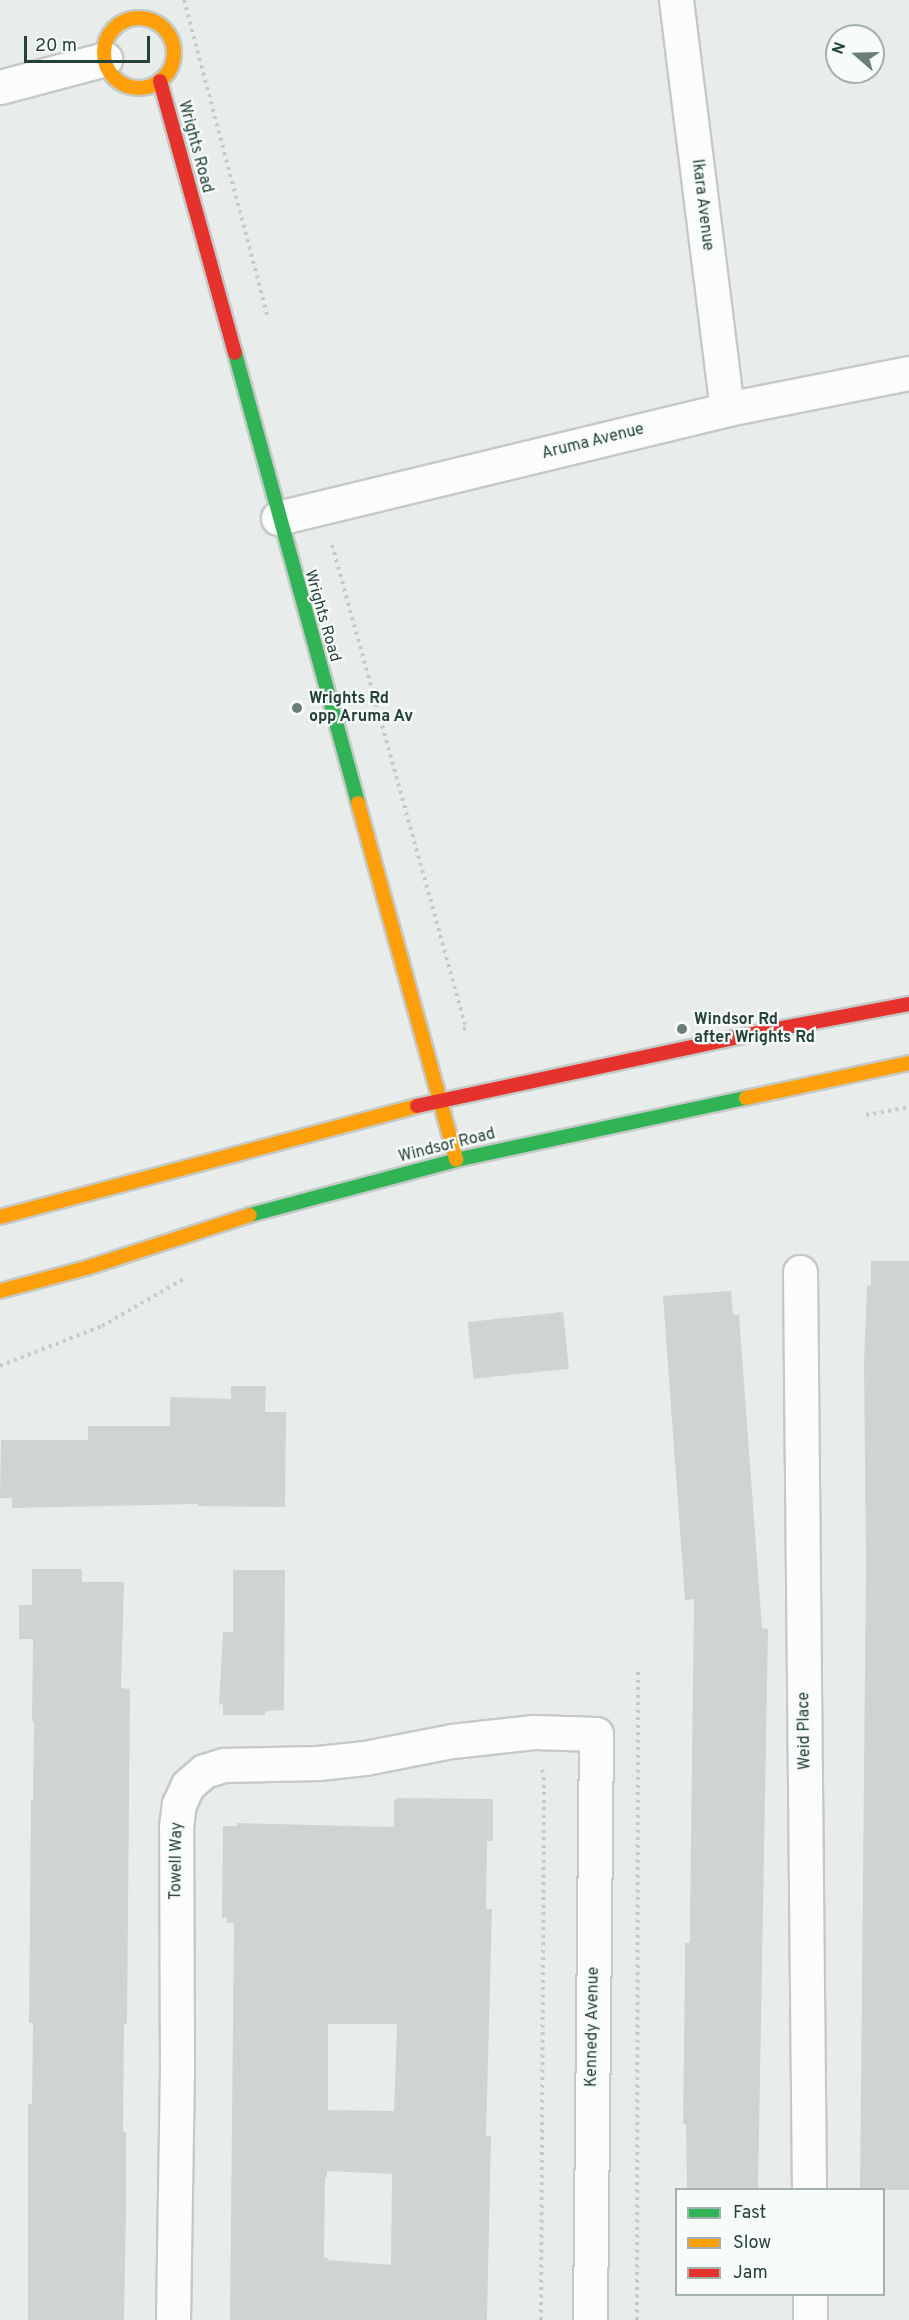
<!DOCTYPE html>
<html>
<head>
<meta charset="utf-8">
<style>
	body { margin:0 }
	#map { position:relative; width:909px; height:2320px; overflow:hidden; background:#e8edeb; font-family:Overpass,sans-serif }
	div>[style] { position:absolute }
	.building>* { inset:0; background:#cfd4d2; transform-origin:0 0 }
	.path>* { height:4px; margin-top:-2px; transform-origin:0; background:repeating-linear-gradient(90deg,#c3ccca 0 3px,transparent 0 7.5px) }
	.roads { filter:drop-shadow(2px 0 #c5cac8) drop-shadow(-2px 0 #c5cac8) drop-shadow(0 2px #c5cac8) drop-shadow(0 -2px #c5cac8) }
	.street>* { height:33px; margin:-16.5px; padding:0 16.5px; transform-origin:16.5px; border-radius:16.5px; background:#fcfcfc }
	.fast>* { height:14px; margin:-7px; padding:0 7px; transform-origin:7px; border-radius:7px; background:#30b455 }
	.slow>* { height:14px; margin:-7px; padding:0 7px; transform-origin:7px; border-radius:7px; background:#ff9f0a }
	.slow>.ring { margin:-7px; padding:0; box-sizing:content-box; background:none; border:14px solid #ff9f0a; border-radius:50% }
	.jam>* { height:14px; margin:-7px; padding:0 7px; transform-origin:7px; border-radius:7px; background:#e5322d }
	.dots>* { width:16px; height:16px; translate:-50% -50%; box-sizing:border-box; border:3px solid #f7fbf9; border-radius:50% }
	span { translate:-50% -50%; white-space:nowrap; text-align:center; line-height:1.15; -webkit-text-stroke:4.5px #f7fbf9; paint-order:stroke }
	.street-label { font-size:16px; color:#24423a }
	.poi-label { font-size:16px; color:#24423a; font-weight:700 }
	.left { translate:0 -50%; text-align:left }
	.legend { position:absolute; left:675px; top:2188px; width:210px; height:108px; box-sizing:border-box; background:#f7fbf9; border:2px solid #a3b1ad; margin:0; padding:8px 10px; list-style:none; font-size:18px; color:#24423a }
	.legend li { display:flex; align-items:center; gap:12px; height:30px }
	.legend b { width:30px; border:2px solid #a3b1ad }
	.north { position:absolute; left:825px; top:24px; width:60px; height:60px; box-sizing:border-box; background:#f7fbf9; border:2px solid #a3b1ad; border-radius:50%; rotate:290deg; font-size:16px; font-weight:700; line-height:24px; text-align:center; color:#24423a }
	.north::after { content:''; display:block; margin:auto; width:21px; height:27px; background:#697e78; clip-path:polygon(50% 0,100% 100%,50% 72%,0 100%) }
	.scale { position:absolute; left:24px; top:36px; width:126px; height:27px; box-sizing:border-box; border:3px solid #24423a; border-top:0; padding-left:8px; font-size:18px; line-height:21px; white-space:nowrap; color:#24423a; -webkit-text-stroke:4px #f7fbf9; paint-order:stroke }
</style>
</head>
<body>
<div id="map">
	<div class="building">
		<i style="clip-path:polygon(871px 1261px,909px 1261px,909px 2190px,860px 2190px,866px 1565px,864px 1362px,867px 1286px,871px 1285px)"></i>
		<i style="clip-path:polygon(731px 1291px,733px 1315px,739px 1315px,762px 1628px,768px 1629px,758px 2190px,687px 2190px,686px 2124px,683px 2124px,685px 1968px,685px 1943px,690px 1943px,690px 1920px,694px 1599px,685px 1600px,663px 1296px)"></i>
		<i style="left:563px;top:1312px;width:57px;height:96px;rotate:84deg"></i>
		<i style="clip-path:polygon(231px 1386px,266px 1386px,265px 1412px,286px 1412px,285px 1507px,198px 1506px,198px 1504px,12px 1508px,12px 1498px,0 1498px,1px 1440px,88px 1440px,88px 1426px,170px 1426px,170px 1397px,231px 1399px)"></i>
		<i style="clip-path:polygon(32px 1569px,82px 1569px,82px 1582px,124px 1582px,121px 1688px,130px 1689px,127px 2024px,124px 2024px,123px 2132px,126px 2132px,126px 2208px,124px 2320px,28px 2320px,28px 2104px,32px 2104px,33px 2023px,29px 2023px,31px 1800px,33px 1800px,34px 1721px,32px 1721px,33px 1639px,19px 1639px,19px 1605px,32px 1605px)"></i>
		<i style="clip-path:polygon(233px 1570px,285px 1570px,284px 1710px,266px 1711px,265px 1715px,223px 1715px,223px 1704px,219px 1705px,223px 1632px,233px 1632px)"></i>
		<i style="clip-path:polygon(evenodd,398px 1798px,493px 1799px,493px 1841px,487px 1841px,486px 1909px,492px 1909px,486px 2136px,491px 2136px,487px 2320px,230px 2320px,234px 1923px,227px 1923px,227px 1918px,222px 1918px,223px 1826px,237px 1826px,237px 1823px,394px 1827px,394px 1801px,398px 1798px,328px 2024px,397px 2024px,394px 2111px,328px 2110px,328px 2024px,398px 1798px,327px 2171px,392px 2174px,391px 2265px,328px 2260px,328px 2258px,324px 2257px,325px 2177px,327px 2177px,327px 2171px)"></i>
	</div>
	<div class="path">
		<i style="left:184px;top:0;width:326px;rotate:75.2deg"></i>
		<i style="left:332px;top:545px;width:501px;rotate:74.49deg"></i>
		<i style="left:466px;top:1028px;width:7px;rotate:164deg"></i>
		<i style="left:866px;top:1115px;width:44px;rotate:-10.5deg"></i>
		<i style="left:0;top:1366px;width:110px;rotate:-21.4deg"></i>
		<i style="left:102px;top:1326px;width:98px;rotate:-30deg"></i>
		<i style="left:541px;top:2320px;width:540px;rotate:-89.68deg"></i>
		<i style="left:544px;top:1780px;width:11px;rotate:-100deg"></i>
		<i style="left:637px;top:2320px;width:648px;rotate:-89.91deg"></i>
	</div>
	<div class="roads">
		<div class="street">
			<i style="left:676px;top:0;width:412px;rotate:82.9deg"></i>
			<i style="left:0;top:87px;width:109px;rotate:-14.9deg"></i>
			<i style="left:278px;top:518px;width:462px;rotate:-13.6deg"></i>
			<i style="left:727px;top:409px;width:186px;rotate:-11.2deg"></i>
			<i style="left:800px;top:1272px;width:918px;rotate:89.44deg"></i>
			<i style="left:810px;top:2294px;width:26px;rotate:90deg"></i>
			<i style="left:173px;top:2320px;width:245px;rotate:-89.1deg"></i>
			<i style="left:177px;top:2075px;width:248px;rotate:-90.2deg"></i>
			<i style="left:176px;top:1827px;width:23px;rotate:-83deg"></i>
			<i style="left:179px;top:1804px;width:21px;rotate:-65deg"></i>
			<i style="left:188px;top:1785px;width:21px;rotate:-41deg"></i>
			<i style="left:204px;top:1771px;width:21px;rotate:-17deg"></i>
			<i style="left:224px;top:1765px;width:94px;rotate:-1.2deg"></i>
			<i style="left:318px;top:1763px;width:47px;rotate:-6.1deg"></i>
			<i style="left:365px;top:1758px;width:89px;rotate:-11.1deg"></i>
			<i style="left:452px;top:1741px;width:82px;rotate:-6.3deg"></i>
			<i style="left:534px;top:1732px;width:62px;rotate:1.8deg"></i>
			<i style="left:596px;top:1734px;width:586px;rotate:90.59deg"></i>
		</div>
		<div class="fast">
			<i style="left:235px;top:353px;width:467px;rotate:74.7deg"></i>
			<i style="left:250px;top:1215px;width:213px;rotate:-14.9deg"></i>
			<i style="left:456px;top:1160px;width:297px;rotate:-12.1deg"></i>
		</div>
		<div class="slow">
			<i class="ring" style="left:104px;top:18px;width:56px;height:56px"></i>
			<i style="left:358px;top:803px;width:370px;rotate:74.6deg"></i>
			<i style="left:746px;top:1098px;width:167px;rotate:-12.1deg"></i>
			<i style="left:0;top:1217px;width:432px;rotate:-14.9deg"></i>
			<i style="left:0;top:1291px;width:89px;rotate:-15deg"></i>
			<i style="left:86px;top:1268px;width:172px;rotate:-17.9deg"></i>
		</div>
		<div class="jam">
			<i style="left:160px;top:81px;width:282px;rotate:74.6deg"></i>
			<i style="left:417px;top:1106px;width:357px;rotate:-12.1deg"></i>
			<i style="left:766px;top:1031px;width:146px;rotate:-10.7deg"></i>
		</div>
	</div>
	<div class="dots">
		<i style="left:297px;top:708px;background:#697e78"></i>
		<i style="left:682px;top:1029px;background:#697e78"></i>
	</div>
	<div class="street-label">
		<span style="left:195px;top:147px;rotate:75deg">Wrights Road</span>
		<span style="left:702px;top:205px;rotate:83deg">Ikara Avenue</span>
		<span style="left:593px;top:442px;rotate:-14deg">Aruma Avenue</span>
		<span style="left:322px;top:616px;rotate:74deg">Wrights Road</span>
		<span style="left:447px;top:1146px;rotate:-14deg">Windsor Road</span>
		<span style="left:805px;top:1731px;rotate:-91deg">Weid Place</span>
		<span style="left:177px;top:1861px;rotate:-89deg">Towell Way</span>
		<span style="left:593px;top:2027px;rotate:-89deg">Kennedy Avenue</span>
	</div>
	<div class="poi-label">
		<span class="left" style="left:309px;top:708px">Wrights Rd<br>opp Aruma Av</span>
		<span class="left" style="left:694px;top:1029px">Windsor Rd<br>after Wrights Rd</span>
	</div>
	<ul class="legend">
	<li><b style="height:8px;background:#30b455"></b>Fast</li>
	<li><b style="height:8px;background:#ff9f0a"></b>Slow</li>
	<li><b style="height:8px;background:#e5322d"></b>Jam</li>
	</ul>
	<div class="north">N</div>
	<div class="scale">20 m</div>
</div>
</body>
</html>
